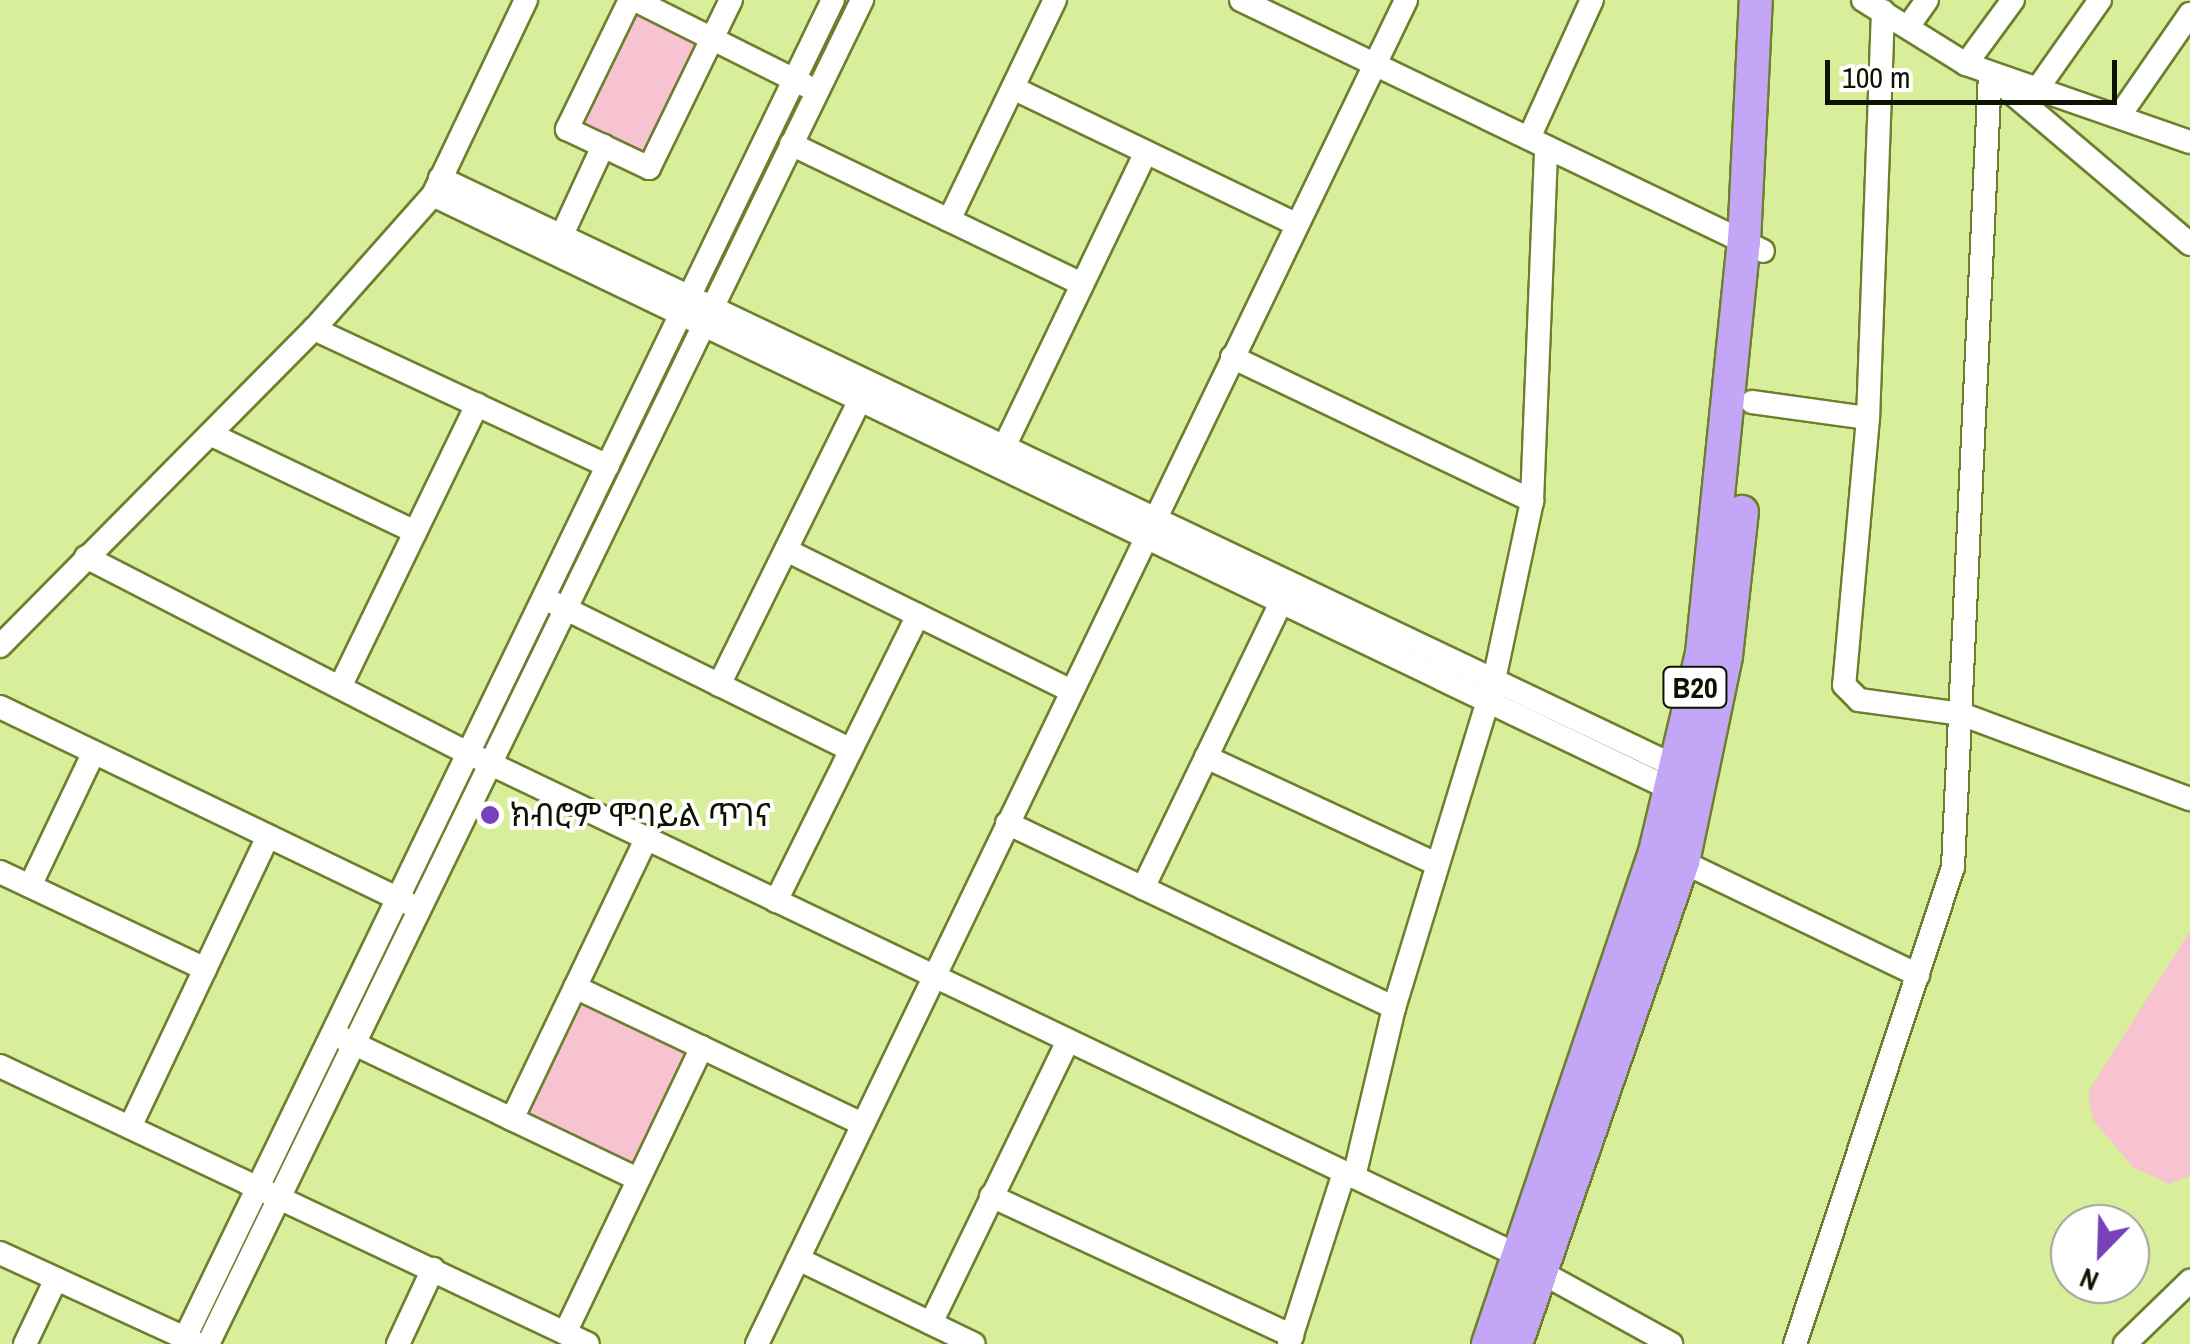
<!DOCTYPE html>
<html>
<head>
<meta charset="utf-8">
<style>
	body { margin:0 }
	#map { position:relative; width:2190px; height:1344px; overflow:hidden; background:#d8ee9a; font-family:"Archivo Narrow","Noto Sans Ethiopic",sans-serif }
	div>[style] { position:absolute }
	.green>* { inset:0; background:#f7c3d1; transform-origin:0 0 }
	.roads { filter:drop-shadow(2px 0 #6d7f2c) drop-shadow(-2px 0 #6d7f2c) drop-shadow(0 2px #6d7f2c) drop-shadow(0 -2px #6d7f2c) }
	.minor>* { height:22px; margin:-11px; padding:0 11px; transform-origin:11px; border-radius:11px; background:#fff }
	.highway>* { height:32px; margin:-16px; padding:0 16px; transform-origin:16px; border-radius:16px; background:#c3a6f6 }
	.dots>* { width:28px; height:28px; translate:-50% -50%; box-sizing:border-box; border:5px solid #fff; border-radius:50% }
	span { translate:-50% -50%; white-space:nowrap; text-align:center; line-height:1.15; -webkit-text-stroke:8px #fff; paint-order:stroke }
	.shield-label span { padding:2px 8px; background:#fff; border:2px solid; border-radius:8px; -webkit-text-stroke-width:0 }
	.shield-label { font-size:30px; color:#0e1300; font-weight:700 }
	.poi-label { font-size:32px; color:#0e1300 }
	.left { translate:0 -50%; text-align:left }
	.north { position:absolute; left:2050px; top:1204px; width:100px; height:100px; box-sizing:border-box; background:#fff; border:2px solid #9fa199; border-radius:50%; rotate:203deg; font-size:28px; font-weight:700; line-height:40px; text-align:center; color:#0e1300 }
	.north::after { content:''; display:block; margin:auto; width:35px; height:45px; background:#7742b9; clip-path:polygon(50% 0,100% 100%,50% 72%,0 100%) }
	.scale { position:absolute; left:1825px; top:60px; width:292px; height:45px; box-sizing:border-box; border:5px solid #0e1300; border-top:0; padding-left:12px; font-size:30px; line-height:35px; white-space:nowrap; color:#0e1300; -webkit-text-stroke:8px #fff; paint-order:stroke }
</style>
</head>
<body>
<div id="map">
	<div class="green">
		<i style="left:636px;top:11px;width:70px;height:126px;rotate:26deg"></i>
		<i style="clip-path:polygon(2190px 931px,2190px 1176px,2169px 1184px,2133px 1167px,2093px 1120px,2088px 1092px)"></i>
		<i style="left:577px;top:996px;width:127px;height:133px;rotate:26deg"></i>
	</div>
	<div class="roads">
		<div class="minor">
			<i style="left:630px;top:0;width:144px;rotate:116deg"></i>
			<i style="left:567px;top:129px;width:91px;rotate:25.4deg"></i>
			<i style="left:649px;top:168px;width:187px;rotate:-64deg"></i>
			<i style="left:635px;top:0;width:190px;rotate:26.6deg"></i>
			<i style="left:1241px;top:0;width:579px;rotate:25.68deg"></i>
			<i style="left:1863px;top:0;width:121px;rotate:31.9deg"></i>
			<i style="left:1966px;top:64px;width:237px;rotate:19.2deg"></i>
			<i style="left:1883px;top:11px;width:407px;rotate:92.1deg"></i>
			<i style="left:1868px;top:418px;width:268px;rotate:95.1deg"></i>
			<i style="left:1844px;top:685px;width:21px;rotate:45deg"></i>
			<i style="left:1859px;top:700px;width:103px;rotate:7.8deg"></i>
			<i style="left:1961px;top:714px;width:244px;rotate:20.4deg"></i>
			<i style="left:1908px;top:27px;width:33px;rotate:-55deg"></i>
			<i style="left:1966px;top:64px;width:79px;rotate:-53.7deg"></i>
			<i style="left:1993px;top:77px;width:258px;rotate:40.3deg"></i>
			<i style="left:2040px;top:85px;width:104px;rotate:-54.8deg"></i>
			<i style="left:1013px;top:88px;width:314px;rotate:25.7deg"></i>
			<i style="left:2120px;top:115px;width:123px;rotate:-55.3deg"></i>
			<i style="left:1529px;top:138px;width:152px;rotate:-65.5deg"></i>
			<i style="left:791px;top:144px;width:323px;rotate:25.7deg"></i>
			<i style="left:440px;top:178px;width:1381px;rotate:25.47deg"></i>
			<i style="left:433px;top:195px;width:1387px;rotate:25.64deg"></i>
			<i style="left:949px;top:220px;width:244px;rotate:-64.3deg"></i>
			<i style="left:555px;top:250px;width:115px;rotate:-65.2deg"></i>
			<i style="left:314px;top:329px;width:324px;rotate:25deg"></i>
			<i style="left:1232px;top:357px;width:333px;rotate:25.6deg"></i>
			<i style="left:1752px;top:402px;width:117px;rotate:7.9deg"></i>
			<i style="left:212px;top:435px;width:225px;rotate:25.5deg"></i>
			<i style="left:1004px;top:447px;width:327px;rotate:-64.3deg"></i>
			<i style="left:786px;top:550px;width:318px;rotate:26.3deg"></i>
			<i style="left:86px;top:557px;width:429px;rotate:27.2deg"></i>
			<i style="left:468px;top:753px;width:1163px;rotate:25.57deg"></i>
			<i style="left:554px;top:603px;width:331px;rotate:26.3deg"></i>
			<i style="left:0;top:646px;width:446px;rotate:-45.3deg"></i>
			<i style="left:314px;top:329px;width:179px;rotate:-48.4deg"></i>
			<i style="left:433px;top:195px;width:216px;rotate:-64.5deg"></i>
			<i style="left:719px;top:685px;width:318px;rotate:-63.7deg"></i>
			<i style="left:340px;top:687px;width:314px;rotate:-64.1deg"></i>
			<i style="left:0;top:707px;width:452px;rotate:25.7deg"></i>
			<i style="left:1206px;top:757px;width:255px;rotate:24.9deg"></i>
			<i style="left:1007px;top:823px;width:429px;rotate:25.5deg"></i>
			<i style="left:1683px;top:862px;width:261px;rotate:25.7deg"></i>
			<i style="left:0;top:872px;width:227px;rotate:25.3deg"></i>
			<i style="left:30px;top:886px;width:148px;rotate:-64.5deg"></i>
			<i style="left:1143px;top:888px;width:331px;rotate:-64.2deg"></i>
			<i style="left:776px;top:901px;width:319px;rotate:-63.6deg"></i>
			<i style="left:575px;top:987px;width:318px;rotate:25.5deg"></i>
			<i style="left:340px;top:1037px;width:330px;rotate:25.5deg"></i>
			<i style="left:0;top:1066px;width:650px;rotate:25.3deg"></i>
			<i style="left:512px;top:1119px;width:310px;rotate:-64.4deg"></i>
			<i style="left:130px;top:1127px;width:322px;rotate:-64.6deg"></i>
			<i style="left:1354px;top:1177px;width:174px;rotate:-76.7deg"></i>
			<i style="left:1394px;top:1008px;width:343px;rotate:-73deg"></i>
			<i style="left:1494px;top:680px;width:183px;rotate:-78deg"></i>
			<i style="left:1532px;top:501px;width:354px;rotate:-87.7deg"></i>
			<i style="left:991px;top:1196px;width:332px;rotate:24.9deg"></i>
			<i style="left:0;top:1253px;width:218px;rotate:24.7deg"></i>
			<i style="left:798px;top:1259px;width:195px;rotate:25.8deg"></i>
			<i style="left:1539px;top:1271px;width:151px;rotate:28.9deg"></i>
			<i style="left:931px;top:1323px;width:314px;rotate:-64.1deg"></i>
			<i style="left:565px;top:1333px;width:317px;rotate:-64.4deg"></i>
			<i style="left:25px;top:1344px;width:72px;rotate:-64.5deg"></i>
			<i style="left:182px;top:1344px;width:1493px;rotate:-64.16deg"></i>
			<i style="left:208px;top:1344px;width:1495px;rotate:-64.05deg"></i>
			<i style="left:398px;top:1344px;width:83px;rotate:-65deg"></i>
			<i style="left:757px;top:1344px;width:1492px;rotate:-64.22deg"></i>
			<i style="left:1289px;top:1344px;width:180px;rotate:-72.2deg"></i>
			<i style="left:1795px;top:1344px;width:502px;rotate:-71.67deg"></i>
			<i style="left:1953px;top:867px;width:794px;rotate:-87.33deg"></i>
			<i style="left:2125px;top:1344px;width:91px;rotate:-44.1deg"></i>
		</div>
		<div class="highway">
			<i style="left:1488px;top:1344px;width:520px;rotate:-71.25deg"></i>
			<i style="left:1655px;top:852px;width:204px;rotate:-76.7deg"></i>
			<i style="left:1702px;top:653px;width:413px;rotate:-84.2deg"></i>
			<i style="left:1744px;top:242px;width:242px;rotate:-87.2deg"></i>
			<i style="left:1516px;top:1344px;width:510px;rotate:-70.89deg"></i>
			<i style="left:1683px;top:862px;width:210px;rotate:-78.2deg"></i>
			<i style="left:1726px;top:656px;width:145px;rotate:-83.7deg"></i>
		</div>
	</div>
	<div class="dots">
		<i style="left:490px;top:815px;background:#7742b9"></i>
	</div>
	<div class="shield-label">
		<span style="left:1695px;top:687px">B20</span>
	</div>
	<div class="poi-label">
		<span class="left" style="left:510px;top:815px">ክብሮም ሞባይል ጥገና</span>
	</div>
	<div class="north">N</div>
	<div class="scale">100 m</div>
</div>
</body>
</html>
